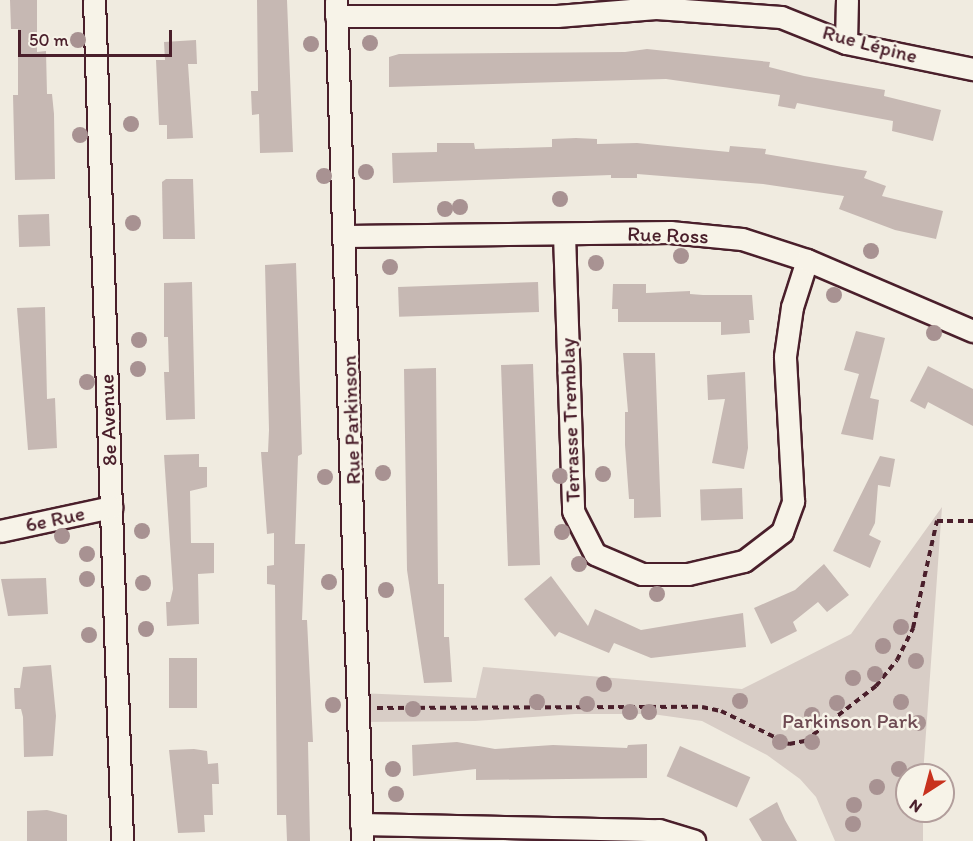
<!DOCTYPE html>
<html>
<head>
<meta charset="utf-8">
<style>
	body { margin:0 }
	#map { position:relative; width:973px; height:841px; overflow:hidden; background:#f0ebe0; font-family:Itim,sans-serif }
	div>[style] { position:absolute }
	.green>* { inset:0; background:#d8cdc6 }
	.building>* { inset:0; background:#c6b8b3; transform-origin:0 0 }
	.path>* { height:4px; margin-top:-2px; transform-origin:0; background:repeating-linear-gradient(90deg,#4a1f2b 0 6px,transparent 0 10.5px) }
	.roads { filter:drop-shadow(2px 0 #4a1f2b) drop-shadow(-2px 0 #4a1f2b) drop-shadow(0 2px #4a1f2b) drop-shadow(0 -2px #4a1f2b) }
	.minor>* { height:21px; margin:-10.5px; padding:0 10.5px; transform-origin:10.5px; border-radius:10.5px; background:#f7f3e8 }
	.trees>* { width:16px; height:16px; margin:-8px; border-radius:50%; background:#a89292 }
	span { translate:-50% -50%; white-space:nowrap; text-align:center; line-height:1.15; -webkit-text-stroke:5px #f7f3e8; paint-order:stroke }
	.street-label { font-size:21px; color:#4a1f2b }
	.park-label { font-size:21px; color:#6e4a52 }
	.north { position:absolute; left:895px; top:763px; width:60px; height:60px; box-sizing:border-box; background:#f7f3e8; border:2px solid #b29e9c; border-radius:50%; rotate:216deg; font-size:16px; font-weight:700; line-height:24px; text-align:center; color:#4a1f2b }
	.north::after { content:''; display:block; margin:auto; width:21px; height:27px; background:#c8321e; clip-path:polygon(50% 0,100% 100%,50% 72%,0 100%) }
	.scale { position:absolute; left:18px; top:30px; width:154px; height:27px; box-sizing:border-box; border:3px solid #4a1f2b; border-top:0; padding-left:8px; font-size:18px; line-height:21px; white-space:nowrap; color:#4a1f2b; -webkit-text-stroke:4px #f7f3e8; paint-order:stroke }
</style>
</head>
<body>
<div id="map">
	<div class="green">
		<i style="clip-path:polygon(942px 507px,923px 775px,907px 775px,907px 811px,923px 811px,923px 841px,835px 841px,816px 797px,800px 779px,767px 755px,702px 721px,652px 714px,575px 714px,475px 721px,359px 722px,358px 693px,476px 698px,483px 667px,742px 689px,851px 634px)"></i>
	</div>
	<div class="building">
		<i style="clip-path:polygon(10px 0,37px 0,37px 52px,46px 51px,47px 94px,52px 94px,54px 114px,55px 179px,15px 180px,13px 95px,18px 95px,18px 29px,11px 29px)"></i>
		<i style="clip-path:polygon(257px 0,287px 0,293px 152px,260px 153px,259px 114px,252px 115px,251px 91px,258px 91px)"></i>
		<i style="clip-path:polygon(196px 40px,197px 64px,188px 64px,193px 138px,167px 139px,167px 125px,159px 125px,156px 60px,165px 60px,164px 42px)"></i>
		<i style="clip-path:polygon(647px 49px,770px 62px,769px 67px,804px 76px,885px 90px,884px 96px,941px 110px,933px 141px,892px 131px,893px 121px,797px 103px,795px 109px,778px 106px,780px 95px,666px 79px,389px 87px,389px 57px,399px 54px,625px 52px)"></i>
		<i style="clip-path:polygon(576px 138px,597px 139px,597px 144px,637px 143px,729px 152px,730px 146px,766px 149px,765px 154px,867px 171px,864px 178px,886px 186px,882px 196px,943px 211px,936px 239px,895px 230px,839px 209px,844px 196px,763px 184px,637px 174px,637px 178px,611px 178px,611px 175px,393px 183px,392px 153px,437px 152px,437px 143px,474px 143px,475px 149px,552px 147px,552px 139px)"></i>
		<i style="clip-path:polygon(166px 179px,193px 179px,195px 239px,163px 239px,162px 182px)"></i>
		<i style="left:49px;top:214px;width:32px;height:31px;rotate:88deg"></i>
		<i style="clip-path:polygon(296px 263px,302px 454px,298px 456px,295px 544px,305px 544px,302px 620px,307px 620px,313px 742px,308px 742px,310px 841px,287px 841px,286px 815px,277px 815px,275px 585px,267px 584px,267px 566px,274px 565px,274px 533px,267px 534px,261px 452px,268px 452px,269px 430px,265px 265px)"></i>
		<i style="clip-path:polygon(192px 282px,195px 419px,166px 420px,164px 372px,169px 372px,168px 337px,164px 337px,164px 283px)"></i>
		<i style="left:538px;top:282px;width:30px;height:140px;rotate:88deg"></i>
		<i style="clip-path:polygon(613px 284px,646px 284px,646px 293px,690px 291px,690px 294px,703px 295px,752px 295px,754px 320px,749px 320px,750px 333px,721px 335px,721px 322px,618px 322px,618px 309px,612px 309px)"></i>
		<i style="clip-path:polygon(45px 307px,47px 399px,55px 398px,57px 448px,28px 450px,17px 308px)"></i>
		<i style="clip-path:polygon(856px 331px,885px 338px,870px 398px,879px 400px,873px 440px,841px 434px,859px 374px,844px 370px)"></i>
		<i style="clip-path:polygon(623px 353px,655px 353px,661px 517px,634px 518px,634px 499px,629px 499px,625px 445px,625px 412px,628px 412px)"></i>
		<i style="left:533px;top:364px;width:201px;height:32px;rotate:88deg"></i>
		<i style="clip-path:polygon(928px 366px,973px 389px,973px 426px,928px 402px,925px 409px,910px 401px)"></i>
		<i style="clip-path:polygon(436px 368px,438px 584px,444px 584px,444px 637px,449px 637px,452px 682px,424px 683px,407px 570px,404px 369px)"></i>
		<i style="clip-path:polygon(745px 372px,748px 448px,744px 469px,712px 463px,725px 399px,708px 400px,707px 375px)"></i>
		<i style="clip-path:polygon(199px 454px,199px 467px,207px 467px,207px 487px,190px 491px,191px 543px,214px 543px,214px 573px,198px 574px,199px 624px,167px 626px,166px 602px,170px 602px,173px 589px,164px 455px)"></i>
		<i style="clip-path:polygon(880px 456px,895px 459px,890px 487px,878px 485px,875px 523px,869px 535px,881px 541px,870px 568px,833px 551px)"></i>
		<i style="left:742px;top:488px;width:31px;height:42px;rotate:88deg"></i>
		<i style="clip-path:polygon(824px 564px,849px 595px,827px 612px,818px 602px,793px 622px,797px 631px,771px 644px,754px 608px,795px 590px)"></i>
		<i style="clip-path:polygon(551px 576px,588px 626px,595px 609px,641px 630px,743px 613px,746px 647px,651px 658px,614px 643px,609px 653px,559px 632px,555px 637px,524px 599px)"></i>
		<i style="clip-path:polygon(46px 578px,48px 614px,8px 616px,1px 579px)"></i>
		<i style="left:169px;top:658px;width:28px;height:50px"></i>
		<i style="clip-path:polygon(51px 665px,56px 716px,53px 756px,24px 757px,23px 717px,21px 709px,15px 709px,14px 688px,20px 688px,23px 667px)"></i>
		<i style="clip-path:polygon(457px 742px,495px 749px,553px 745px,627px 748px,628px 745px,647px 744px,647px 778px,476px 780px,476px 769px,413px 776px,412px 745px)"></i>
		<i style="left:680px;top:746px;width:77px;height:33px;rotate:24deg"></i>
		<i style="clip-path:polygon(194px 749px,207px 751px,208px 764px,218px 763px,219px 784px,212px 784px,213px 815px,204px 815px,205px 832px,178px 833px,169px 750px)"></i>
		<i style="clip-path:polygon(777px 802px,785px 820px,797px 841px,762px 841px,749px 819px)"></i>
		<i style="clip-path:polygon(47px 810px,67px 815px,67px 841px,27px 841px,27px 811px)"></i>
	</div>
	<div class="path">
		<i style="left:377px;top:708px;width:325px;rotate:-0.2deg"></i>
		<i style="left:702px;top:707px;width:19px;rotate:12deg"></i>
		<i style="left:721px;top:711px;width:76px;rotate:25.9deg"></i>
		<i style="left:789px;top:744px;width:16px;rotate:-11deg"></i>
		<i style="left:805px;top:741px;width:90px;rotate:-37.8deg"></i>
		<i style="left:876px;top:686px;width:33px;rotate:-51deg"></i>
		<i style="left:897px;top:660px;width:36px;rotate:-63deg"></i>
		<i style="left:913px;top:628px;width:110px;rotate:-77.4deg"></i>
		<i style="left:937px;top:521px;width:36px"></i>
	</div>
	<div class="roads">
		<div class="minor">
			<i style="left:94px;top:0;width:841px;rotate:88.09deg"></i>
			<i style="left:336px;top:0;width:841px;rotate:88.23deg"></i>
			<i style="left:336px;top:16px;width:221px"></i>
			<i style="left:557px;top:16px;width:99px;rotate:-4.6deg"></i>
			<i style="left:656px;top:8px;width:125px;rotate:4.1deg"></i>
			<i style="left:781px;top:17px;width:70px;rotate:21.8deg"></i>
			<i style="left:846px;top:43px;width:130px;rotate:11.6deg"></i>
			<i style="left:846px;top:43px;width:43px;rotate:-88.7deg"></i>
			<i style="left:564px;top:234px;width:277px;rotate:88.1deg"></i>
			<i style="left:573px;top:511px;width:48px;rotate:62.9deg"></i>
			<i style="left:595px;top:554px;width:51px;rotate:23.1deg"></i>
			<i style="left:642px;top:574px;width:46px"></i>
			<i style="left:688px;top:574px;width:57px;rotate:-13.1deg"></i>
			<i style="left:744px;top:561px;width:48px;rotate:-37.3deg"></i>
			<i style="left:782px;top:532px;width:33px;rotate:-70deg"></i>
			<i style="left:793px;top:501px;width:145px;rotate:-93.2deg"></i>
			<i style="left:785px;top:356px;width:49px;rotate:-81.9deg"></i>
			<i style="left:792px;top:307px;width:49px;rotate:-72.3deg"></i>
			<i style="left:346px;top:236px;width:324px;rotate:-0.7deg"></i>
			<i style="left:670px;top:232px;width:72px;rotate:5.6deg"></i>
			<i style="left:742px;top:239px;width:68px;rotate:17.9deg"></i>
			<i style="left:807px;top:260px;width:181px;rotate:23.2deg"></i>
			<i style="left:0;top:531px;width:114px;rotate:-12.2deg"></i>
			<i style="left:361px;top:824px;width:298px;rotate:1.2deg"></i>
			<i style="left:659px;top:830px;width:37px;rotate:17deg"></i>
		</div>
	</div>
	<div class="trees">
		<i style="left:78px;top:40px"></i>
		<i style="left:370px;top:43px"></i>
		<i style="left:311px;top:44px"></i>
		<i style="left:131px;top:124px"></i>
		<i style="left:80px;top:135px"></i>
		<i style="left:366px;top:172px"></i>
		<i style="left:324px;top:176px"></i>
		<i style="left:560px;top:199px"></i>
		<i style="left:460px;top:207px"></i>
		<i style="left:445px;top:209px"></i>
		<i style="left:133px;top:223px"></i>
		<i style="left:871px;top:251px"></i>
		<i style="left:681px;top:256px"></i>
		<i style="left:596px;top:263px"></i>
		<i style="left:390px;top:267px"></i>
		<i style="left:834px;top:295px"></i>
		<i style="left:934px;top:333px"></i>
		<i style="left:139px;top:340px"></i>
		<i style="left:138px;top:369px"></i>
		<i style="left:87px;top:382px"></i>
		<i style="left:383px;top:473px"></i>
		<i style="left:603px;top:474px"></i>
		<i style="left:560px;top:476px"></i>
		<i style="left:325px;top:477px"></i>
		<i style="left:142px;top:531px"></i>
		<i style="left:562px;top:532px"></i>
		<i style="left:62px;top:536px"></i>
		<i style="left:87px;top:554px"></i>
		<i style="left:579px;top:564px"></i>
		<i style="left:87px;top:579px"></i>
		<i style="left:329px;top:582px"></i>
		<i style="left:143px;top:583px"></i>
		<i style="left:386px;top:590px"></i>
		<i style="left:657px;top:594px"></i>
		<i style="left:901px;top:627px"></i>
		<i style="left:146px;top:629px"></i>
		<i style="left:89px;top:635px"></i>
		<i style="left:883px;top:646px"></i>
		<i style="left:916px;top:661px"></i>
		<i style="left:875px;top:674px"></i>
		<i style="left:853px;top:678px"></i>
		<i style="left:604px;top:684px"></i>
		<i style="left:740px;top:701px"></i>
		<i style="left:537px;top:702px"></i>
		<i style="left:901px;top:702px"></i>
		<i style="left:837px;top:703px"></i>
		<i style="left:587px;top:704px"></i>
		<i style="left:333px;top:705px"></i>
		<i style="left:413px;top:709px"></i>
		<i style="left:630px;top:712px"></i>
		<i style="left:649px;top:712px"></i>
		<i style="left:812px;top:715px"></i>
		<i style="left:918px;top:723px"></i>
		<i style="left:780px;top:742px"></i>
		<i style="left:812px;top:742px"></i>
		<i style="left:393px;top:769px"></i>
		<i style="left:899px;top:769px"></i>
		<i style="left:877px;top:787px"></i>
		<i style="left:396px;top:794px"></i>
		<i style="left:854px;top:805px"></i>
		<i style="left:853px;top:824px"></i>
	</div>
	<div class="street-label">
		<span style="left:870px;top:44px;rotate:15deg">Rue Lépine</span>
		<span style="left:668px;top:235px;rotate:2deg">Rue Ross</span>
		<span style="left:108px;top:420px;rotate:-92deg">8e Avenue</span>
		<span style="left:351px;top:420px;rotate:-92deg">Rue Parkinson</span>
		<span style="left:570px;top:420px;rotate:-92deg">Terrasse Tremblay</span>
		<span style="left:55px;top:519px;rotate:-12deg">6e Rue</span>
	</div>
	<div class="park-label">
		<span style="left:850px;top:721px">Parkinson Park</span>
	</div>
	<div class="north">N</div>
	<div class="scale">50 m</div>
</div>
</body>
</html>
